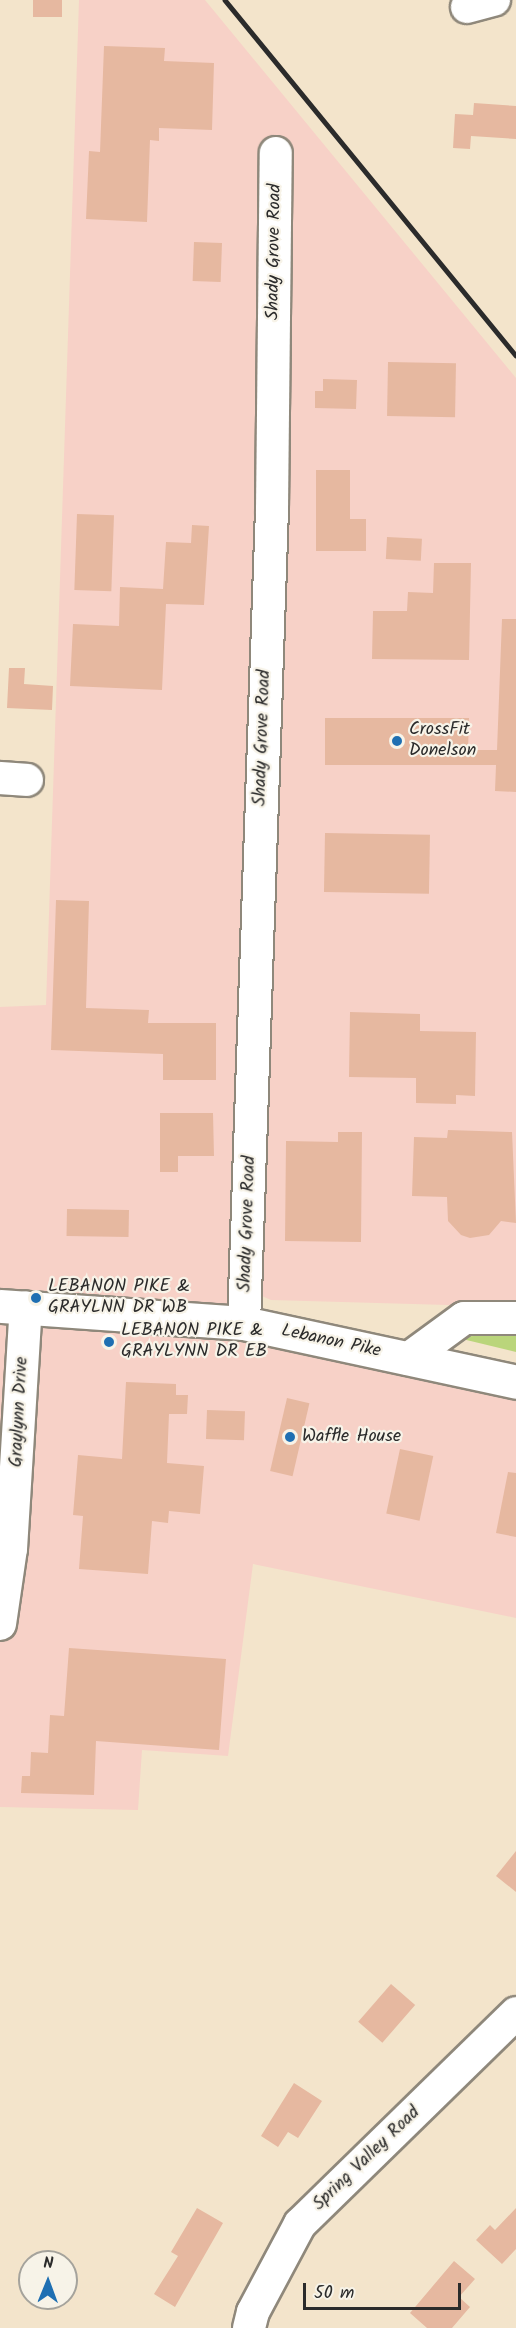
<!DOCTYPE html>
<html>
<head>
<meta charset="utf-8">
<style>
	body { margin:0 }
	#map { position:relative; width:516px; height:2328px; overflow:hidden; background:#f3e4cb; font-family:Kalam,sans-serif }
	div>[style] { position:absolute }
	.built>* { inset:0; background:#f7d1c7 }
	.green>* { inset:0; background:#bad57b }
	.building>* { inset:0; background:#e6b8a0; transform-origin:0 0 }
	.roads { filter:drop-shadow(2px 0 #8f887b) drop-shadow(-2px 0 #8f887b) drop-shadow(0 2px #8f887b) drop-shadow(0 -2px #8f887b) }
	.minor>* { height:32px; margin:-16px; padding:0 16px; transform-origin:16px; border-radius:16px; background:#fff }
	.major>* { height:33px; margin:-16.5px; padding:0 16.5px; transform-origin:16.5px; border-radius:16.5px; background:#fff }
	.rail>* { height:4.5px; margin:-2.25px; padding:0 2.25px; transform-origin:2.25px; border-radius:2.25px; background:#2b2b2b }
	.dots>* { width:16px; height:16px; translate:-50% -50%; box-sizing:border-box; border:3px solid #f7f3e8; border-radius:50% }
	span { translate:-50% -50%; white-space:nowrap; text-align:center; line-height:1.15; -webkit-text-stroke:4.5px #f7f3e8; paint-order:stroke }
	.street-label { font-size:18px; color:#2b2b2b }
	.poi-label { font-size:18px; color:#2b2b2b }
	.left { translate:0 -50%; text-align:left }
	.north { position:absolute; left:18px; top:2250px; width:60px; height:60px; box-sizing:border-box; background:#f7f3e8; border:2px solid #a5a39c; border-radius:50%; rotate:1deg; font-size:16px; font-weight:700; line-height:24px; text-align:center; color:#2b2b2b }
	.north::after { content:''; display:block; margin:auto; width:21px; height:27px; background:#1f6fb2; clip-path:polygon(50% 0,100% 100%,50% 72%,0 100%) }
	.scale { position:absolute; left:303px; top:2283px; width:158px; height:27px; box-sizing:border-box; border:3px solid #2b2b2b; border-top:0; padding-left:8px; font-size:18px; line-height:21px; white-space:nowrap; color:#2b2b2b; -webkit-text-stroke:4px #f7f3e8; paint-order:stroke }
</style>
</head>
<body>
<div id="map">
	<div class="built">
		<i style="clip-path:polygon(79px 0,205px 0,516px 378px,516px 1307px,271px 1300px,246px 1289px,244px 1322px,516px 1382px,516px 1618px,253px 1564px,228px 1756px,142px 1750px,138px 1810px,0 1807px,0 1007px,46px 1005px)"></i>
	</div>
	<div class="green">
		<i style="clip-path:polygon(516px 1334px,516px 1352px,454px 1337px)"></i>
	</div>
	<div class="building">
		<i style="left:33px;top:0;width:29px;height:17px"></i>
		<i style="clip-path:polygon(104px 46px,165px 48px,164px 61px,214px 63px,212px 130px,159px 128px,159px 141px,150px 140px,147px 222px,86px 219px,89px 151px,100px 152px)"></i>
		<i style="clip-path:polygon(474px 103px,516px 106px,516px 139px,471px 136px,470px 149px,453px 148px,455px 114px,473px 115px)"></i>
		<i style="left:194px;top:242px;width:28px;height:39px;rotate:2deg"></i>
		<i style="left:388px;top:362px;width:68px;height:54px;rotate:1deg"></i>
		<i style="clip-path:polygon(323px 379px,357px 380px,356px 409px,315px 408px,315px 391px,323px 391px)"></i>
		<i style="clip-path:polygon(316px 470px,350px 470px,350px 519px,366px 519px,366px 551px,316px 551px)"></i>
		<i style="left:77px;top:514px;width:37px;height:76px;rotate:2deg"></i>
		<i style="clip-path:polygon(192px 525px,209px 526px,204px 605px,166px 604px,162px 690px,70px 686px,73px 624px,119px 626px,120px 587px,163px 589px,166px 542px,191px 543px)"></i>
		<i style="left:387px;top:537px;width:35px;height:22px;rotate:3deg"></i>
		<i style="clip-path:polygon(434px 563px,471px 563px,469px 660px,372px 659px,373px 611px,407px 611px,408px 592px,433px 593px)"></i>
		<i style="clip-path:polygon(502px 619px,516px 619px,516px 792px,495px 791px,496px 765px,325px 765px,325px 718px,469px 718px,468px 750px,497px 750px)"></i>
		<i style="clip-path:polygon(9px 668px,25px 668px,24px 684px,53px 686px,52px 710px,7px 708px)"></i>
		<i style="left:325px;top:833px;width:105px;height:59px;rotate:1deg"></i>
		<i style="clip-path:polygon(56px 900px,89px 901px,86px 1008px,149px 1010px,148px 1023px,216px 1023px,216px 1080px,163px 1080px,163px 1054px,51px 1050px)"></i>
		<i style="clip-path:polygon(350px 1012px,420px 1014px,420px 1031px,476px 1032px,475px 1096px,456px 1095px,456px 1104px,416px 1103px,416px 1078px,349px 1077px)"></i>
		<i style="clip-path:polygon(160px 1113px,213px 1113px,214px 1156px,178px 1156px,178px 1172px,160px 1172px)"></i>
		<i style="clip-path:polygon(448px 1130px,512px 1132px,516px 1223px,501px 1221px,489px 1235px,470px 1238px,461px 1235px,448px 1221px,447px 1197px,412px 1196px,414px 1137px,447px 1138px)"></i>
		<i style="clip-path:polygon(338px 1132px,362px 1132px,361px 1242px,285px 1241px,286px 1141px,338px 1142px)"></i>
		<i style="left:67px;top:1209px;width:62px;height:27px;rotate:1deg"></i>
		<i style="clip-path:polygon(126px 1382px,176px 1384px,176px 1395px,188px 1395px,187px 1414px,169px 1414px,167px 1463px,204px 1466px,200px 1514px,169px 1511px,168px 1523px,152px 1521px,148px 1574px,79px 1569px,83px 1516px,73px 1515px,78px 1455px,122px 1459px)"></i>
		<i style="left:287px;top:1398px;width:23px;height:75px;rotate:13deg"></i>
		<i style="left:207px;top:1410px;width:38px;height:29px;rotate:2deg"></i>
		<i style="left:400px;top:1449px;width:34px;height:66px;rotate:12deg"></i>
		<i style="clip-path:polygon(508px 1472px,516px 1473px,516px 1537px,496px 1533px)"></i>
		<i style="clip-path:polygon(69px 1648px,226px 1659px,219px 1750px,96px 1741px,94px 1795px,21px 1793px,22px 1776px,30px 1776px,31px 1752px,48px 1753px,50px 1715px,64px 1716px)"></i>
		<i style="clip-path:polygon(516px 1851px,516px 1892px,496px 1876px)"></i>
		<i style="left:391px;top:1984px;width:32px;height:50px;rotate:41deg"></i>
		<i style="clip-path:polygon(294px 2083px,322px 2101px,298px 2138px,288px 2132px,278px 2147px,261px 2136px)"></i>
		<i style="clip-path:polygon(197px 2208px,223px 2223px,175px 2307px,154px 2294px,178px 2256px,171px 2252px)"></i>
		<i style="clip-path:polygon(516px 2208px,516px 2249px,502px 2264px,476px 2240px,490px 2225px,495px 2230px)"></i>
		<i style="clip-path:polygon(454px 2261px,475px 2279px,459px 2297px,470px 2307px,452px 2328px,427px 2328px,410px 2313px)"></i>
	</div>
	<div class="roads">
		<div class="minor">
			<i style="left:467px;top:7px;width:28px;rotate:-15deg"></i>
			<i style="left:0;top:778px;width:27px;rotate:4deg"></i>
			<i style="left:244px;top:1323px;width:814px;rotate:-88.03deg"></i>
			<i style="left:272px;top:509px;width:356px;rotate:-89.4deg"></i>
			<i style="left:408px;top:1359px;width:69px;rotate:-36.2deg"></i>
			<i style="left:464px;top:1318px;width:52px"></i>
			<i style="left:0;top:1624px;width:76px;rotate:-81.7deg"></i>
			<i style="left:11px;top:1549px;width:242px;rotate:-86.5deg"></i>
			<i style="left:249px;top:2328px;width:16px;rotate:-76deg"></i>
			<i style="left:253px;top:2312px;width:100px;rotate:-61.9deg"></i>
			<i style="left:300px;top:2224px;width:302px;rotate:-44.3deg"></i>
		</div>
		<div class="major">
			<i style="left:0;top:1306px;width:245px;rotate:4deg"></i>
			<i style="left:244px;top:1323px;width:278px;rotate:12.2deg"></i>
		</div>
	</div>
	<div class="rail">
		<i style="left:225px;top:0;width:459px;rotate:50.7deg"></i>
	</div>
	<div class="dots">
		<i style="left:397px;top:741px;background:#1f6fb2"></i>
		<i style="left:36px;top:1298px;background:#1f6fb2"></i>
		<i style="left:109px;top:1342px;background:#1f6fb2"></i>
		<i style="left:290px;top:1437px;background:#1f6fb2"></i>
	</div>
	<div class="street-label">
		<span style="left:275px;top:252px;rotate:-89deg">Shady Grove Road</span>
		<span style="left:263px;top:738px;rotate:-88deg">Shady Grove Road</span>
		<span style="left:248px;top:1224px;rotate:-88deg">Shady Grove Road</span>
		<span style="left:331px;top:1342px;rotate:12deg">Lebanon Pike</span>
		<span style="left:20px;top:1412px;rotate:-87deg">Graylynn Drive</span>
		<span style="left:367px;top:2159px;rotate:-44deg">Spring Valley Road</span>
	</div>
	<div class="poi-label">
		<span class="left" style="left:409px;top:741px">CrossFit<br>Donelson</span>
		<span class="left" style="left:48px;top:1298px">LEBANON PIKE &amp;<br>GRAYLNN DR WB</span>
		<span class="left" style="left:121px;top:1342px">LEBANON PIKE &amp;<br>GRAYLYNN DR EB</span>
		<span class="left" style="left:302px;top:1437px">Waffle House</span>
	</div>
	<div class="north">N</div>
	<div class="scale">50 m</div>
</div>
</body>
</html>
